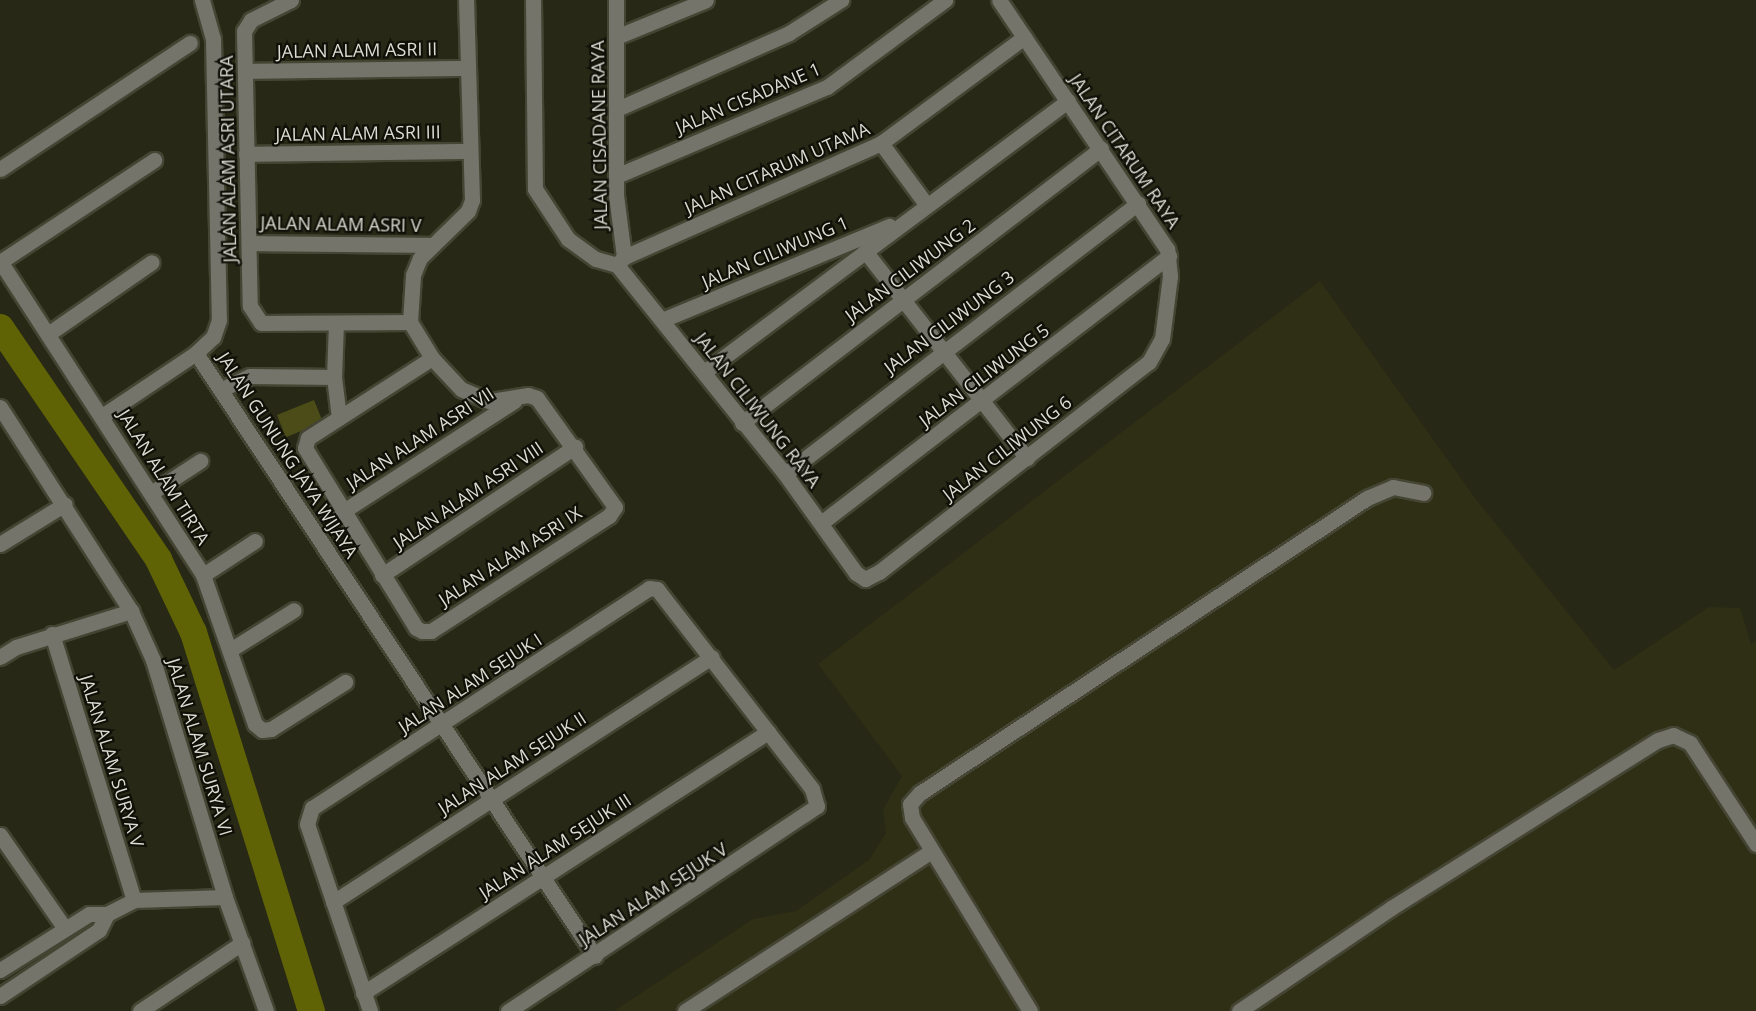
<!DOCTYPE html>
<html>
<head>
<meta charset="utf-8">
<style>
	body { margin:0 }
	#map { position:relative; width:1756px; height:1011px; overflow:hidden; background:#272815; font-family:"Open Sans",sans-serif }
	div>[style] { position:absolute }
	.built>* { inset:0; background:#2e2f15 }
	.green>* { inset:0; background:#4b4c17; transform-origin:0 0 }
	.river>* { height:27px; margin:-13.5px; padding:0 13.5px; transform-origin:13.5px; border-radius:13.5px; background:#606206 }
	.roads { filter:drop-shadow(2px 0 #444533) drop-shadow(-2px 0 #444533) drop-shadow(0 2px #444533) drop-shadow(0 -2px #444533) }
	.minor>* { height:15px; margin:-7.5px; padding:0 7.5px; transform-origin:7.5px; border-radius:7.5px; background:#74746b }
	span { translate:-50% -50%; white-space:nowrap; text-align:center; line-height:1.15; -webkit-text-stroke:4.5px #101008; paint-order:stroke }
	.street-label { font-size:18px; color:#dcddd2 }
</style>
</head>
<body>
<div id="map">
	<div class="built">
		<i style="clip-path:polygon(1320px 281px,1475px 498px,1614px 670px,1709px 607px,1740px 608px,1751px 644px,1756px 641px,1756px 1011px,614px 1011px,753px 919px,796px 911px,869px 860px,886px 833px,883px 810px,902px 776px,818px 664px)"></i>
	</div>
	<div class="green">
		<i style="left:314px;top:400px;width:24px;height:40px;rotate:68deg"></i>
	</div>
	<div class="river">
		<i style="left:0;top:327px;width:281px;rotate:55.7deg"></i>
		<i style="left:158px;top:559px;width:81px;rotate:64.4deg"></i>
		<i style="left:193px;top:632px;width:397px;rotate:72.7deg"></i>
	</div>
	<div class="roads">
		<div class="minor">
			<i style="left:202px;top:0;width:41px;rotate:74.2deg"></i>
			<i style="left:213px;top:39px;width:281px;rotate:88.8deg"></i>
			<i style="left:219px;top:320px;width:18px;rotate:109deg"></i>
			<i style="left:213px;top:337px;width:23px;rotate:137deg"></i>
			<i style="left:196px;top:353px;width:723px;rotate:56.51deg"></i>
			<i style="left:291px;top:0;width:45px;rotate:153.4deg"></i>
			<i style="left:251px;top:20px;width:13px;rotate:122deg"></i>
			<i style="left:244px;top:31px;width:275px;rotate:88.8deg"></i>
			<i style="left:250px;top:306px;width:20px;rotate:57deg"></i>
			<i style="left:261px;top:323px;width:149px;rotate:-0.4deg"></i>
			<i style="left:533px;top:0;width:189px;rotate:89.4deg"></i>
			<i style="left:535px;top:189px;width:60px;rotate:56.6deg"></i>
			<i style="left:568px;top:239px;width:34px;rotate:36deg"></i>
			<i style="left:596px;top:259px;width:22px;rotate:16deg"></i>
			<i style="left:616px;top:0;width:195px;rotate:90deg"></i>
			<i style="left:616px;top:195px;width:63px;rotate:82.6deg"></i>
			<i style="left:624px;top:257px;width:9px;rotate:131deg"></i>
			<i style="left:616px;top:37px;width:97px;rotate:-22.3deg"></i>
			<i style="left:247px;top:71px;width:221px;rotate:-0.8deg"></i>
			<i style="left:617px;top:109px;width:188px;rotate:-23.8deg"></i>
			<i style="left:789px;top:33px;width:62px;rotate:-32.4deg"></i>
			<i style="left:881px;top:143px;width:76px;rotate:53.6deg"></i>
			<i style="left:246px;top:154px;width:224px;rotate:-0.8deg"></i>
			<i style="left:0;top:169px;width:228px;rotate:-33.6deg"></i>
			<i style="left:616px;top:176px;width:229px;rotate:-22.9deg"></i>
			<i style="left:827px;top:87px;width:147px;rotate:-36.4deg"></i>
			<i style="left:249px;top:243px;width:183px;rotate:0.6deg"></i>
			<i style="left:865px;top:251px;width:263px;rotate:52deg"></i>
			<i style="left:624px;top:257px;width:281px;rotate:-23.9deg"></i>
			<i style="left:881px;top:143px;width:178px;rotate:-36.5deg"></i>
			<i style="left:0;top:261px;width:374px;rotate:57.1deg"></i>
			<i style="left:203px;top:575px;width:158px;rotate:70.8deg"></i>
			<i style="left:255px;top:724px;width:9px;rotate:41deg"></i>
			<i style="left:262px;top:730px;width:9px;rotate:-6deg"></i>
			<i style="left:271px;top:729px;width:88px;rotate:-32.4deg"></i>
			<i style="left:0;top:262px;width:185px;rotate:-33.5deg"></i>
			<i style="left:617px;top:265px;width:268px;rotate:51.2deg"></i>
			<i style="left:785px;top:474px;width:122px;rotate:54.4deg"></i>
			<i style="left:856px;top:573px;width:11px;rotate:34deg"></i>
			<i style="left:865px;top:579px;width:16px;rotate:-27deg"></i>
			<i style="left:879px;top:572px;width:342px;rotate:-37.9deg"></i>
			<i style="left:1149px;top:362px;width:26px;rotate:-61deg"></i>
			<i style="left:1162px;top:339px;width:64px;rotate:-82.8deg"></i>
			<i style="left:1170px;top:276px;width:27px;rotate:-96deg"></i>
			<i style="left:1167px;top:249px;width:300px;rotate:-124deg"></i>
			<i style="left:662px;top:320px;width:246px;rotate:-22.5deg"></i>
			<i style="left:336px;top:323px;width:54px;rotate:92.1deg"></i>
			<i style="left:334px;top:377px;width:41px;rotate:83deg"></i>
			<i style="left:48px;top:334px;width:126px;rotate:-34.7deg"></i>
			<i style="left:432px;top:358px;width:148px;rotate:147.2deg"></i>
			<i style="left:308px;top:438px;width:10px;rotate:107deg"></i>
			<i style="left:305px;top:448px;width:211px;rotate:58.3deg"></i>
			<i style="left:416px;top:628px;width:7px;rotate:27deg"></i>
			<i style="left:422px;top:631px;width:9px"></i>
			<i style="left:431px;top:631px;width:212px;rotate:-32.9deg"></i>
			<i style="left:609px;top:516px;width:11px;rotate:-56deg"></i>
			<i style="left:615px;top:507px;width:134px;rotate:-125.6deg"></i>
			<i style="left:537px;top:398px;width:9px;rotate:-162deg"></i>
			<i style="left:528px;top:395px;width:39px;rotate:171deg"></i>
			<i style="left:489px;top:401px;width:30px;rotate:-157deg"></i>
			<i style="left:461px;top:389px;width:42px;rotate:-133.1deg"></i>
			<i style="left:432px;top:358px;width:42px;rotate:-121.4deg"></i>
			<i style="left:410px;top:322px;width:47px;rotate:-86.3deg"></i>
			<i style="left:413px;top:275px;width:18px;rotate:-68deg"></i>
			<i style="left:420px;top:258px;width:67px;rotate:-44.4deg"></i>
			<i style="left:468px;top:211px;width:12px;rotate:-70deg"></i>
			<i style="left:472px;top:200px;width:200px;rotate:-91.7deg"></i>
			<i style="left:704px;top:372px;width:454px;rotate:-36.7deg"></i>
			<i style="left:222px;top:389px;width:31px;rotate:-25deg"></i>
			<i style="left:250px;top:376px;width:84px;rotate:0.7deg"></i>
			<i style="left:0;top:407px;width:242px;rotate:57.3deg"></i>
			<i style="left:131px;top:611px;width:54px;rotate:65.8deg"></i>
			<i style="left:153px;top:660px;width:248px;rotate:73.1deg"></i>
			<i style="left:225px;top:897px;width:121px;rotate:70.2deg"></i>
			<i style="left:102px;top:416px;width:113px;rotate:-33.8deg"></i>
			<i style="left:742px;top:423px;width:452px;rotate:-37.4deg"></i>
			<i style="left:785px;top:474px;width:445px;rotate:-37.5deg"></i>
			<i style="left:151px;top:493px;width:59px;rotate:-33.1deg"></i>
			<i style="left:342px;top:512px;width:205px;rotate:-32.8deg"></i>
			<i style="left:821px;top:523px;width:439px;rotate:-37.5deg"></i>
			<i style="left:0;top:544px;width:76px;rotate:-31.6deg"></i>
			<i style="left:203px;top:575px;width:62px;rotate:-33.2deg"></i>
			<i style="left:382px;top:575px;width:232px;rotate:-33.6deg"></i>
			<i style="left:52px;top:634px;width:278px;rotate:72.9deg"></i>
			<i style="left:230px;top:650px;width:75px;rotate:-32deg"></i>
			<i style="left:0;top:657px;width:19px;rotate:-32deg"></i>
			<i style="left:16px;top:647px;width:121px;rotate:-17.4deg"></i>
			<i style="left:0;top:835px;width:112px;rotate:55.2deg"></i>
			<i style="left:333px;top:902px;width:451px;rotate:-32.9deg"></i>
			<i style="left:0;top:970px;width:105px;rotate:-32.2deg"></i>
			<i style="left:89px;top:914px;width:18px"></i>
			<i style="left:107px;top:914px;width:30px;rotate:-27deg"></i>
			<i style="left:134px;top:900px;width:91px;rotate:-1.9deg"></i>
			<i style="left:363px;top:993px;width:482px;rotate:-32.8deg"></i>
			<i style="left:0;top:996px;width:119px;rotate:-33.7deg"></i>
			<i style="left:99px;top:930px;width:18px;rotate:-63deg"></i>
			<i style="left:140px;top:1011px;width:123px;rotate:-33.7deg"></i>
			<i style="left:370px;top:1011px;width:197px;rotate:-108.6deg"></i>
			<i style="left:307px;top:824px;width:17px;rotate:-73deg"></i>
			<i style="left:312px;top:808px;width:402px;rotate:-33.1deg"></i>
			<i style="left:649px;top:588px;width:8px;rotate:7deg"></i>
			<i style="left:657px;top:589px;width:253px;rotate:52.2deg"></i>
			<i style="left:812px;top:789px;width:18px;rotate:74deg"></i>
			<i style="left:817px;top:806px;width:371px;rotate:146.4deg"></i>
			<i style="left:685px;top:1011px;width:293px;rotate:-33deg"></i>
			<i style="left:1030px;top:1011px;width:226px;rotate:-121.4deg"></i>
			<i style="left:912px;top:818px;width:14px;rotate:-98deg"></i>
			<i style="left:910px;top:804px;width:15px;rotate:-48deg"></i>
			<i style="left:920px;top:793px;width:536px;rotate:-33.42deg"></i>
			<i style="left:1367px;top:498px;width:28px;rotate:-23deg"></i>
			<i style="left:1393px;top:487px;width:31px;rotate:11deg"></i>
			<i style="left:1239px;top:1011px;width:184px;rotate:-34.1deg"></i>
			<i style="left:1391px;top:908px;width:315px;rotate:-32.2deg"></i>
			<i style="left:1658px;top:740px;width:16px;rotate:-18deg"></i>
			<i style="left:1673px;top:735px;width:19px;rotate:25deg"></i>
			<i style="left:1690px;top:743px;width:121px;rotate:56.8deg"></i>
		</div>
	</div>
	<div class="street-label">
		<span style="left:357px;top:50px;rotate:-1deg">JALAN ALAM ASRI II</span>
		<span style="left:748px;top:98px;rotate:-23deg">JALAN CISADANE 1</span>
		<span style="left:358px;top:133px;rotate:-1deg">JALAN ALAM ASRI III</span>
		<span style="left:599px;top:135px;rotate:-91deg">JALAN CISADANE RAYA</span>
		<span style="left:1125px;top:151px;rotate:56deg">JALAN CITARUM RAYA</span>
		<span style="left:228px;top:159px;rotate:-91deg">JALAN ALAM ASRI UTARA</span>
		<span style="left:777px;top:168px;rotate:-24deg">JALAN CITARUM UTAMA</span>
		<span style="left:341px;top:224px;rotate:1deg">JALAN ALAM ASRI V</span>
		<span style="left:775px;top:252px;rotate:-23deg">JALAN CILIWUNG 1</span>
		<span style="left:910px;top:270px;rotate:-37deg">JALAN CILIWUNG 2</span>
		<span style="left:949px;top:322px;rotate:-37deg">JALAN CILIWUNG 3</span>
		<span style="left:984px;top:375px;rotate:-37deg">JALAN CILIWUNG 5</span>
		<span style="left:758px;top:410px;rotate:52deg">JALAN CILIWUNG RAYA</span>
		<span style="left:420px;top:438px;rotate:-33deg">JALAN ALAM ASRI VII</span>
		<span style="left:1007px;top:448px;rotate:-38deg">JALAN CILIWUNG 6</span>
		<span style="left:288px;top:455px;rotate:57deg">JALAN GUNUNG JAYA WIJAYA</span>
		<span style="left:164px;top:477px;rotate:58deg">JALAN ALAM TIRTA</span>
		<span style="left:468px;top:495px;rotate:-34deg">JALAN ALAM ASRI VIII</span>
		<span style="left:510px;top:556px;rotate:-33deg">JALAN ALAM ASRI IX</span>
		<span style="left:470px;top:683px;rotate:-33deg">JALAN ALAM SEJUK I</span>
		<span style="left:200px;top:747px;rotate:73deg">JALAN ALAM SURYA VI</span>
		<span style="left:112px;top:761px;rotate:73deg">JALAN ALAM SURYA V</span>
		<span style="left:512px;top:763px;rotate:-33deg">JALAN ALAM SEJUK II</span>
		<span style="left:555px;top:846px;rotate:-33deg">JALAN ALAM SEJUK III</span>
		<span style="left:653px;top:894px;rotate:-33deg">JALAN ALAM SEJUK V</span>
	</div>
</div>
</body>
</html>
